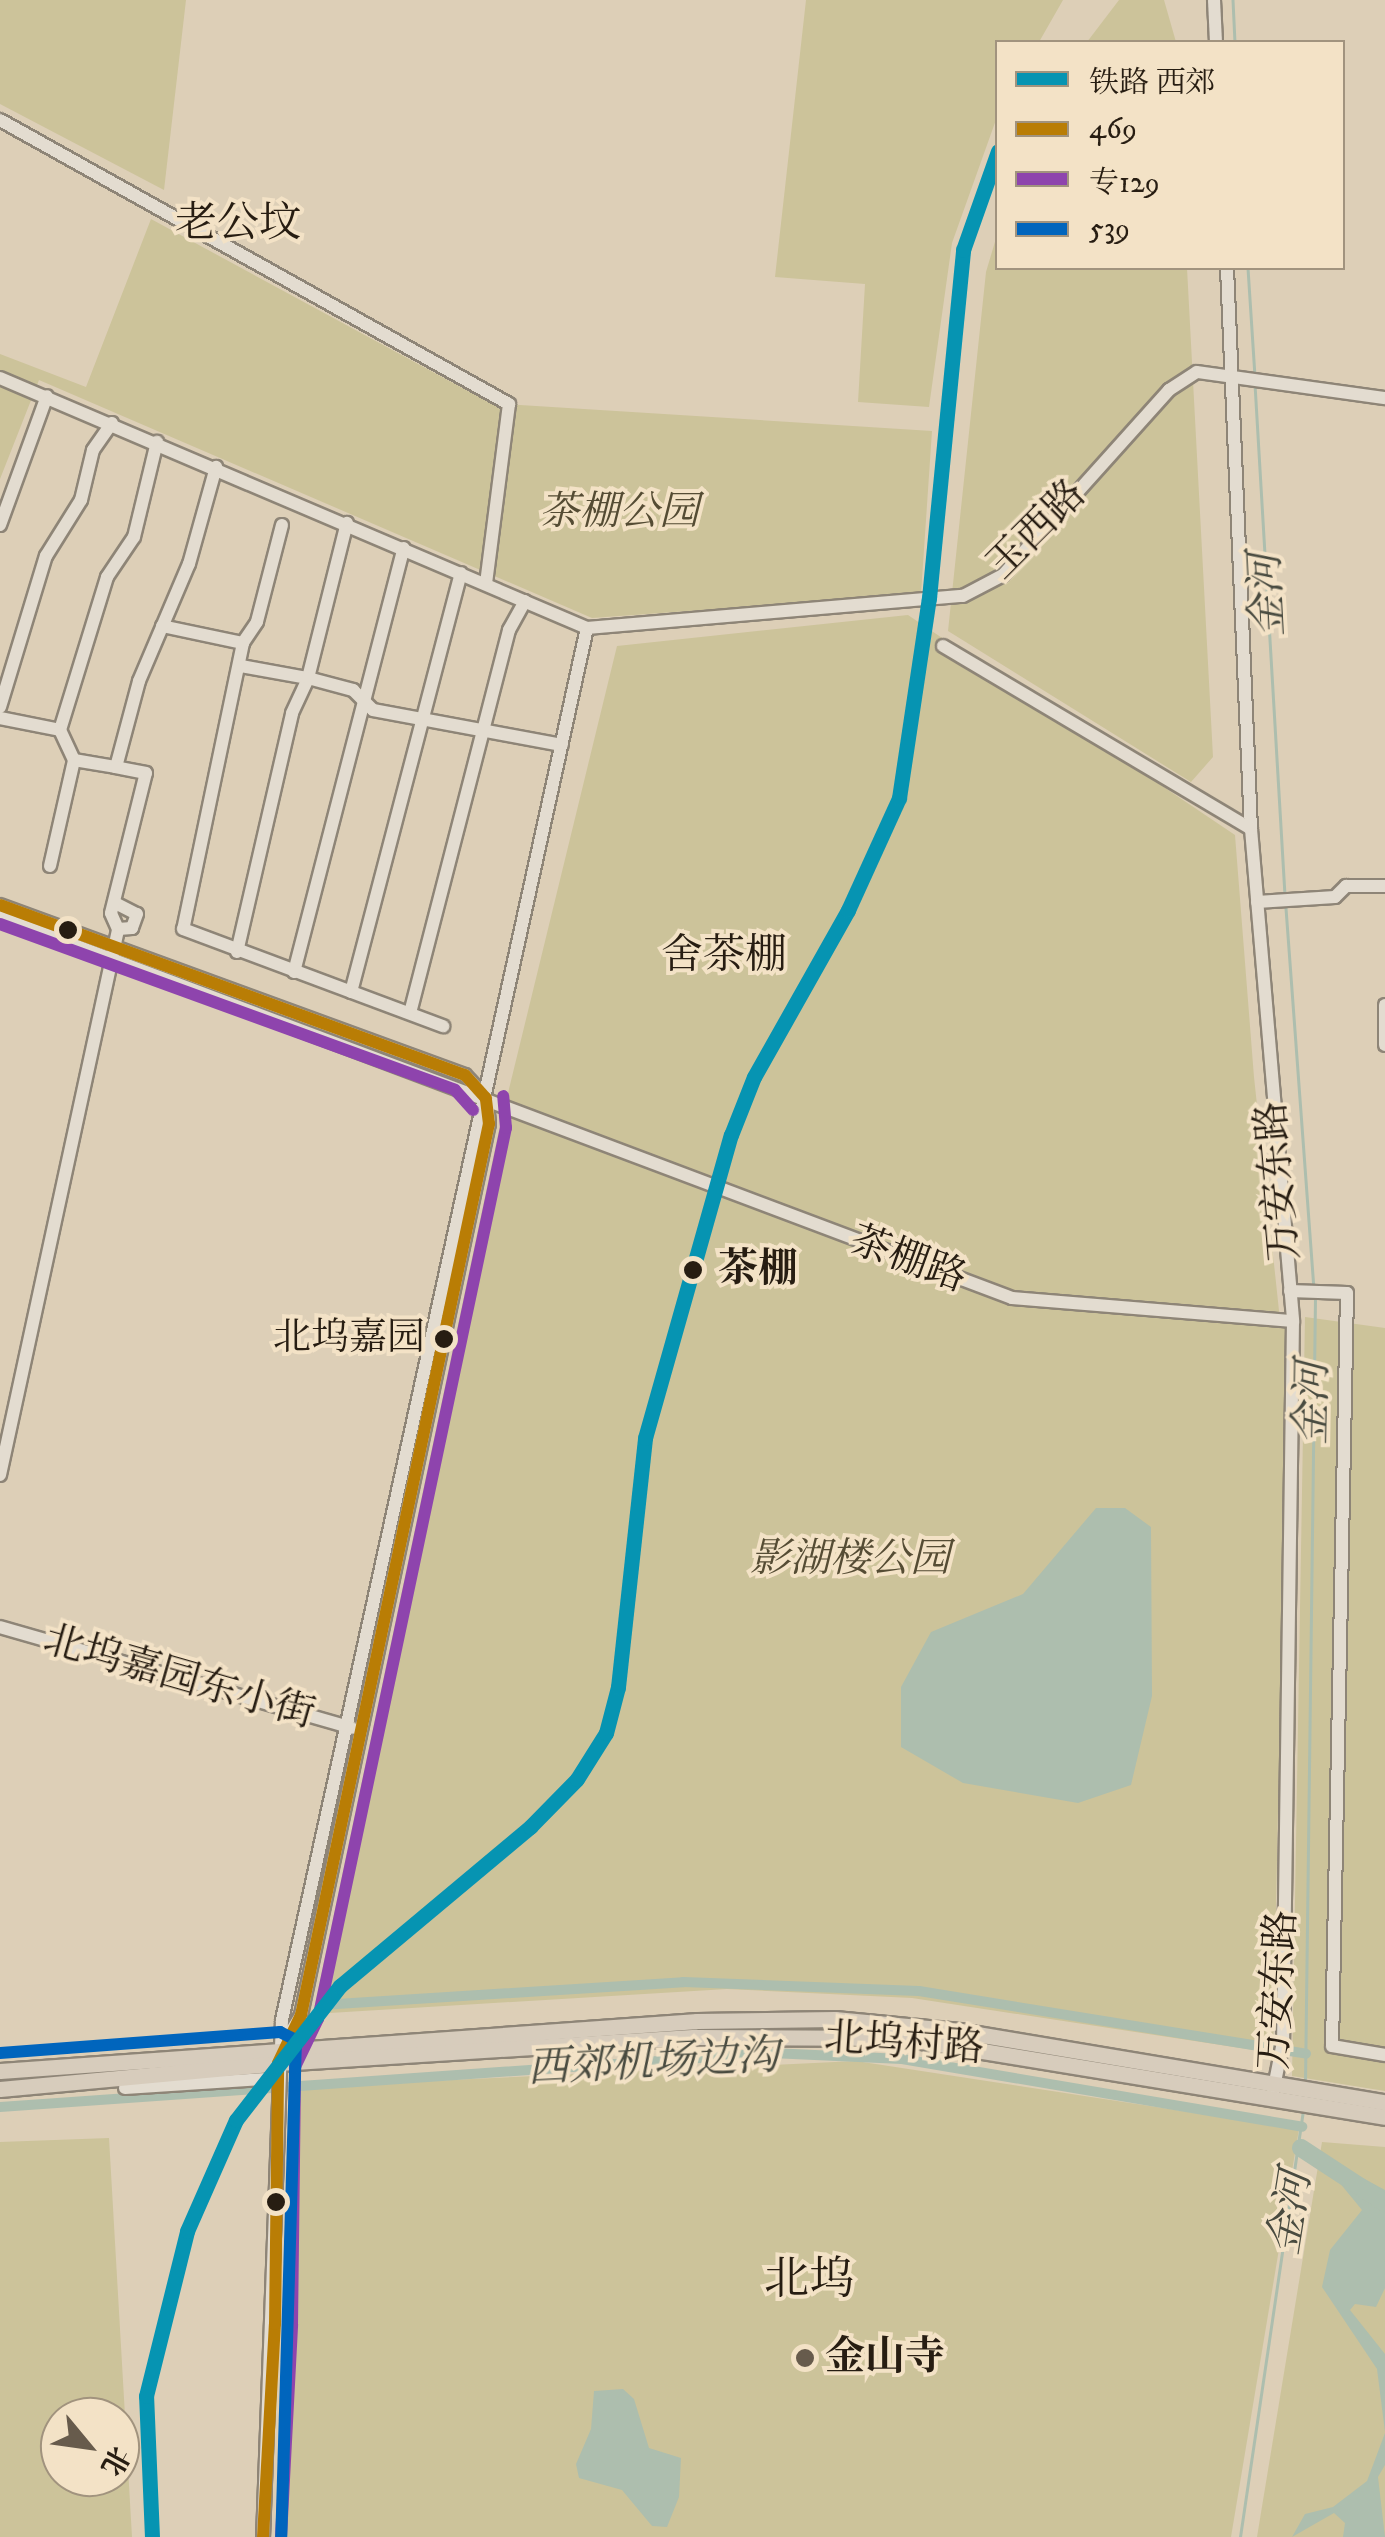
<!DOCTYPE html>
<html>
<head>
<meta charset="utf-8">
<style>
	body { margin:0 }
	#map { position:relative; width:1385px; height:2537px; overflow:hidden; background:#ddcfb7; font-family:"IM FELL DW Pica","Noto Serif SC",serif }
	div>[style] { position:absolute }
	.green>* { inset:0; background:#ccc39a }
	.water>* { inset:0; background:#adbeae }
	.stream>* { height:2.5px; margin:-1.25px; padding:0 1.25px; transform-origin:1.25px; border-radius:1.25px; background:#adbeae }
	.canal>* { height:10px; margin:-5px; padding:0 5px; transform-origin:5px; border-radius:5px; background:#adbeae }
	.river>* { height:18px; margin:-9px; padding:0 9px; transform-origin:9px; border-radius:9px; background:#adbeae }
	.roads { filter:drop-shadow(2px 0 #8e8577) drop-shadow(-2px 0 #8e8577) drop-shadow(0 2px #8e8577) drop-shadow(0 -2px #8e8577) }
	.minor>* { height:12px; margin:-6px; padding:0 6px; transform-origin:6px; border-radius:6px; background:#e3dcd0 }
	.major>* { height:15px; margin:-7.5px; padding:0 7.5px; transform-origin:7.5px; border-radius:7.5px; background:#d7ccbc }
	.bus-1>* { height:12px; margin:-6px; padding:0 6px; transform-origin:6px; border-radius:6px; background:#b97d05 }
	.bus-2>* { height:12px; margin:-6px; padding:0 6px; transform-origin:6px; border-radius:6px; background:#8e44ad }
	.bus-3>* { height:12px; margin:-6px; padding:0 6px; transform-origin:6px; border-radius:6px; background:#0065bd }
	.rail-1>* { height:15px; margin:-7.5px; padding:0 7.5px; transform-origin:7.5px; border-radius:7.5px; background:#0694b2 }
	.dots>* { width:28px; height:28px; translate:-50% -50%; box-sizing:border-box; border:5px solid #f3e2c6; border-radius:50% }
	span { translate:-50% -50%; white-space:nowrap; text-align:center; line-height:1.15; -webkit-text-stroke:8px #f3e2c6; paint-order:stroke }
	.bus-label { font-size:38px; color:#271d12 }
	.right { translate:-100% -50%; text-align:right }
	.park-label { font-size:40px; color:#554c34; font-style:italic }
	.street-label { font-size:40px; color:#271d12 }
	.stop-label { font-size:40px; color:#271d12; font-weight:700 }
	.left { translate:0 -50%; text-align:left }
	.poi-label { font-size:40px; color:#271d12; font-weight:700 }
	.neighbourhood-label { font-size:42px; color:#271d12 }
	.water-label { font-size:42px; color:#494b40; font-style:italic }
	.quarter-label { font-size:45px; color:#271d12 }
	.legend { position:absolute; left:995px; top:40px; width:350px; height:230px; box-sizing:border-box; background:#f3e2c6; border:2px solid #a1937e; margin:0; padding:12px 18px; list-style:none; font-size:30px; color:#271d12 }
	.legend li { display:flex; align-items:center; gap:20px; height:50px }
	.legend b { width:50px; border:2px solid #a1937e }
	.north { position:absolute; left:40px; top:2397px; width:100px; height:100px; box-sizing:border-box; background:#f3e2c6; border:2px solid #a1937e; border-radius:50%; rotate:119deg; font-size:28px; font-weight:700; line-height:40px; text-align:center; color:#271d12 }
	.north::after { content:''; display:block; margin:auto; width:35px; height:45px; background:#675b4c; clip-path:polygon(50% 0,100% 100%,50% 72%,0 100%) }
</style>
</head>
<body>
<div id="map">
	<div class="green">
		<i style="clip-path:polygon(0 0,186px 0,164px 190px,0 104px)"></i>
		<i style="clip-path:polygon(806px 0,1063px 0,1039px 42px,998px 42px,997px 117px,952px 243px,929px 407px,858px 402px,865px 284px,775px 277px)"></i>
		<i style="clip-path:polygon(1119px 0,1164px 0,1176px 42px,1087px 42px)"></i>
		<i style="clip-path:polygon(151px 219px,490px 403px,932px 431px,921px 594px,592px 618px,39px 380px,0 479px,0 354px,86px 387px)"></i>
		<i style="clip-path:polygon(997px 235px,998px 268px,1187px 268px,1213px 757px,1191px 782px,948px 631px,986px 272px)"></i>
		<i style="clip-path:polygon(908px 615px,1235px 835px,1254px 1077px,1280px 1320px,1288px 1327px,1273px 2053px,912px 1998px,727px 1989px,313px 2014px,499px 1130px,617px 646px)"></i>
		<i style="clip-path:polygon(1305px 1317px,1385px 1328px,1385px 2091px,1292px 2076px)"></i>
		<i style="clip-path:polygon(856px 2061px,1299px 2129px,1231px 2537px,277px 2537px,301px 2087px)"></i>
		<i style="clip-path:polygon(evenodd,109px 2138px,132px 2537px,0 2537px,0 2142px,109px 2138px,60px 2417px,120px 2417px,120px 2477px,60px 2477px,60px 2417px)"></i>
		<i style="clip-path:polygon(1322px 2142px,1385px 2147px,1385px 2537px,1257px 2537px)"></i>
	</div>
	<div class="water">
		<i style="clip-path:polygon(1096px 1508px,1125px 1508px,1151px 1527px,1152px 1696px,1131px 1785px,1078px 1803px,963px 1783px,901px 1747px,901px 1687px,931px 1632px,1023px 1594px)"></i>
		<i style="clip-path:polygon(1337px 2164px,1385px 2190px,1385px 2288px,1376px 2307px,1355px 2304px,1350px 2310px,1385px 2354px,1385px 2432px,1377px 2369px,1322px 2287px,1330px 2250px,1362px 2210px,1334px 2176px)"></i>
		<i style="clip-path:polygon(623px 2389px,634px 2399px,649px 2448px,681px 2458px,679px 2497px,667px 2527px,652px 2526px,622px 2490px,579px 2478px,576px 2464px,591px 2429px,594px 2391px)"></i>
		<i style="clip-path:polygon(1385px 2433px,1385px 2465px,1378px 2477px,1385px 2537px,1343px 2537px,1345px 2523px,1334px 2513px,1292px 2537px,1305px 2514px,1333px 2507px,1367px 2481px)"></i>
	</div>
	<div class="stream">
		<i style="left:1233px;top:0;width:42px;rotate:87.3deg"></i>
		<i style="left:1248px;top:268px;width:108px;rotate:86.3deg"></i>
		<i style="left:1255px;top:384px;width:512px;rotate:86.64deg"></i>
		<i style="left:1286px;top:908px;width:382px;rotate:85.8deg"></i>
		<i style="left:1305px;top:2083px;width:786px;rotate:-89.27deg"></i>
		<i style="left:1240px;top:2537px;width:431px;rotate:-81.6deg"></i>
	</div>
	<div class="canal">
		<i style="left:321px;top:2005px;width:363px;rotate:-3.6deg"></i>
		<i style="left:683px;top:1982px;width:236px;rotate:2.2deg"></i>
		<i style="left:919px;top:1991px;width:392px;rotate:9.2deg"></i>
		<i style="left:0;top:2107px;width:773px;rotate:-4.01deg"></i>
		<i style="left:771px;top:2053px;width:131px;rotate:2.6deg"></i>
		<i style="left:902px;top:2059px;width:406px;rotate:9.6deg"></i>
	</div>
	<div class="river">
		<i style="left:1301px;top:2148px;width:100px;rotate:33.2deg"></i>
	</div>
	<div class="roads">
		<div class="minor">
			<i style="left:1214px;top:0;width:42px;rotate:87.3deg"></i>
			<i style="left:0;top:120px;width:583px;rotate:29.16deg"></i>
			<i style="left:509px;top:404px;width:181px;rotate:97.3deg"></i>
			<i style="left:1227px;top:268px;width:562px;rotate:87.55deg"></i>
			<i style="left:1251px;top:829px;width:494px;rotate:85.1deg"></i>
			<i style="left:1293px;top:1321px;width:721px;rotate:90.79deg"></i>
			<i style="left:1283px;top:2042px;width:51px;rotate:101.3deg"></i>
			<i style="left:0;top:378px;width:638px;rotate:23.07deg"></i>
			<i style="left:587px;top:628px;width:1425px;rotate:102.36deg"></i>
			<i style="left:282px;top:2020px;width:517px;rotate:92.1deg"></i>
			<i style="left:0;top:525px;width:137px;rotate:-70deg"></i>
			<i style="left:282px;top:525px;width:100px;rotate:104.5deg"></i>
			<i style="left:257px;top:622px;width:25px;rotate:124deg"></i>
			<i style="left:243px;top:643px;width:292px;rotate:101.8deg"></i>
			<i style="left:183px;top:929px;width:278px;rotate:20.5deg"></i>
			<i style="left:162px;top:626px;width:83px;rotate:11.9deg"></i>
			<i style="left:587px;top:628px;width:377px;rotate:-4.9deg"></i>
			<i style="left:963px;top:596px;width:45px;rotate:-27.7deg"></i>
			<i style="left:1003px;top:575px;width:249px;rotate:-48.1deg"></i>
			<i style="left:1169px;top:390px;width:33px;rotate:-33deg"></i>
			<i style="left:1197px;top:372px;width:190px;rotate:7.9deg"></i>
			<i style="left:943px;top:646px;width:358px;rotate:30.7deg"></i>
			<i style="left:241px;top:666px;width:68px;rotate:10.2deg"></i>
			<i style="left:308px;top:678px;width:160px;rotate:-75.9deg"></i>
			<i style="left:0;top:707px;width:158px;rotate:-73.1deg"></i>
			<i style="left:46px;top:556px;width:66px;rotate:-58deg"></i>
			<i style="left:81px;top:500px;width:51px;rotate:-76.5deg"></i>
			<i style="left:93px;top:450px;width:33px;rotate:-55deg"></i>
			<i style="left:0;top:718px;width:61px;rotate:11.3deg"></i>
			<i style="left:74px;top:760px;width:43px;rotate:9.5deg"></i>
			<i style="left:116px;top:767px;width:89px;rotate:-75deg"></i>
			<i style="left:139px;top:681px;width:127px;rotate:-66.9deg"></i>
			<i style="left:189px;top:564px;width:101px;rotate:-74.4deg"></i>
			<i style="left:50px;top:866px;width:109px;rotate:-77.2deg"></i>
			<i style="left:74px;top:760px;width:33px;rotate:-115deg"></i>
			<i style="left:60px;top:730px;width:160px;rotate:-72.9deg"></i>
			<i style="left:107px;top:577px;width:48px;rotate:-56deg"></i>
			<i style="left:134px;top:537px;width:98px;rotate:-76.4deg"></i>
			<i style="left:1257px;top:902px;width:78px;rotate:-3.7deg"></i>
			<i style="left:1335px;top:897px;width:16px;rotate:-45deg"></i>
			<i style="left:1346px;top:886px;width:39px"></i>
			<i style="left:117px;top:904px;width:22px;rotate:27deg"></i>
			<i style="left:137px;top:914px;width:15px;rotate:110deg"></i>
			<i style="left:132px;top:928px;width:14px;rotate:176deg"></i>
			<i style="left:0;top:905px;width:495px;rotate:20.1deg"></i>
			<i style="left:465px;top:1075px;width:23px;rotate:47deg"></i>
			<i style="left:0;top:917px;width:1081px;rotate:20.63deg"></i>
			<i style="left:1012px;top:1298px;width:282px;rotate:4.7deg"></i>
			<i style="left:237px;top:952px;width:245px;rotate:-77deg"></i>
			<i style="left:292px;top:713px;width:38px;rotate:-65deg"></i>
			<i style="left:308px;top:678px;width:47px;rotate:14.9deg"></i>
			<i style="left:353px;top:690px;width:28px;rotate:45deg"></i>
			<i style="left:373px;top:710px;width:192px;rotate:10.5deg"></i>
			<i style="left:294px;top:972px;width:438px;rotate:-75.5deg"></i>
			<i style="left:351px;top:992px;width:433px;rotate:-75.3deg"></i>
			<i style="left:1385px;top:1005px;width:40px;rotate:90deg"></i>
			<i style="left:410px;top:1013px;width:396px;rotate:-75.5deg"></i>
			<i style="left:509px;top:630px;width:33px;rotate:-61deg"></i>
			<i style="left:1290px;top:1291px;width:57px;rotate:2deg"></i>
			<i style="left:1347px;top:1293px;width:753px;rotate:91.14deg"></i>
			<i style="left:1332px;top:2046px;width:54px;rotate:9.6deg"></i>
			<i style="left:0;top:1475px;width:529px;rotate:-77.78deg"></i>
			<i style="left:112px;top:958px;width:30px;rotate:-78deg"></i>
			<i style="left:118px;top:929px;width:17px;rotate:-114deg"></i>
			<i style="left:111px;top:913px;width:144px;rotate:-76deg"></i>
			<i style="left:146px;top:773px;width:31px;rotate:-169deg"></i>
			<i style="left:0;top:1627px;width:366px;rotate:16deg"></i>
			<i style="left:283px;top:2045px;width:35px;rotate:-59deg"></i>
			<i style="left:301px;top:2015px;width:911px;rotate:-78.09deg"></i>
			<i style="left:489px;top:1124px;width:24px;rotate:-95deg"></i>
			<i style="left:125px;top:2088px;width:153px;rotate:-3.7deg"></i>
		</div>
		<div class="major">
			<i style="left:0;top:2071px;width:699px;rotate:-4.1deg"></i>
			<i style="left:697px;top:2021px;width:138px;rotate:-0.8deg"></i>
			<i style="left:835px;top:2019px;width:125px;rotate:5.5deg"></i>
			<i style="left:959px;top:2031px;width:432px;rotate:9.5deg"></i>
			<i style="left:0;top:2089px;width:279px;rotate:-5.3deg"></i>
			<i style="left:278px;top:2063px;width:419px;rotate:-3.6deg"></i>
			<i style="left:696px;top:2037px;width:207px;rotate:0.3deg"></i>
			<i style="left:903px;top:2038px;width:488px;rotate:9.3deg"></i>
		</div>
	</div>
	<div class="bus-1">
		<i style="left:0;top:905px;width:495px;rotate:20.1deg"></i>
		<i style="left:465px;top:1075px;width:31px;rotate:48deg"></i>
		<i style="left:263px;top:2537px;width:213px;rotate:-86.8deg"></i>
		<i style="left:275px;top:2324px;width:261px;rotate:-89.3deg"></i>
		<i style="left:278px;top:2063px;width:53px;rotate:-64.4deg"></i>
		<i style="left:301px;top:2015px;width:911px;rotate:-78.09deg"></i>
		<i style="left:489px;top:1124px;width:26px;rotate:-97deg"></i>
	</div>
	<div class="bus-2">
		<i style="left:0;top:924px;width:484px;rotate:20deg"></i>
		<i style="left:455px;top:1090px;width:27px;rotate:48deg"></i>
		<i style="left:281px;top:2537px;width:213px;rotate:-87deg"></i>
		<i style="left:292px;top:2324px;width:257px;rotate:-89.3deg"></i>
		<i style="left:295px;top:2067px;width:53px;rotate:-64.4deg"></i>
		<i style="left:318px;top:2019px;width:911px;rotate:-78.09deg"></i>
		<i style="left:506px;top:1128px;width:32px;rotate:-95deg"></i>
	</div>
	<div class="bus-3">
		<i style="left:0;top:2053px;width:281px;rotate:-4.3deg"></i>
		<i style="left:280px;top:2032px;width:18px;rotate:27deg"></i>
		<i style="left:296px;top:2040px;width:497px;rotate:91.7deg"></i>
	</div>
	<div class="rail-1">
		<i style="left:152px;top:2537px;width:141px;rotate:-92.4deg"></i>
		<i style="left:146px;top:2396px;width:170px;rotate:-76deg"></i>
		<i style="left:187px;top:2231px;width:121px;rotate:-66.2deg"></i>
		<i style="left:236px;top:2120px;width:170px;rotate:-52.2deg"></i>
		<i style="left:340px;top:1986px;width:248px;rotate:-39.9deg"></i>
		<i style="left:530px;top:1827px;width:67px;rotate:-45.6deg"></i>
		<i style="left:577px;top:1779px;width:54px;rotate:-57.8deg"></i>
		<i style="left:606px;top:1733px;width:48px;rotate:-75.4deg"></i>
		<i style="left:618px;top:1687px;width:250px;rotate:-83.8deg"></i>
		<i style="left:645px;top:1438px;width:315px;rotate:-74.2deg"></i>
		<i style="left:731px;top:1135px;width:62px;rotate:-68.4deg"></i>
		<i style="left:754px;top:1077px;width:192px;rotate:-60.6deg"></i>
		<i style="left:848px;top:910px;width:123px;rotate:-65.5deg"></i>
		<i style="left:899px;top:798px;width:202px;rotate:-81.5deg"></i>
		<i style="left:929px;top:598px;width:350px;rotate:-84.4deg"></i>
		<i style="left:963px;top:250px;width:105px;rotate:-70.5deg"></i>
	</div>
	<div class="dots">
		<i style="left:68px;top:930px;background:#271d12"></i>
		<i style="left:693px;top:1270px;background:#271d12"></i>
		<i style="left:444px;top:1339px;background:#271d12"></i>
		<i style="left:276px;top:2202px;background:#271d12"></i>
		<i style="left:805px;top:2358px;background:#675b4c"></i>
	</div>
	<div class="bus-label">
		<span class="right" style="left:425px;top:1339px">北坞嘉园</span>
	</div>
	<div class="park-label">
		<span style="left:619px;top:513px">茶棚公园</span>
		<span style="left:850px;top:1560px">影湖楼公园</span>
	</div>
	<div class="street-label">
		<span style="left:1037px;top:530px;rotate:-45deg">玉西路</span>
		<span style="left:1279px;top:1181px;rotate:-95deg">万安东路</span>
		<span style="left:908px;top:1260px;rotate:20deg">茶棚路</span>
		<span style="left:179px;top:1678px;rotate:16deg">北坞嘉园东小街</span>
		<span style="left:1279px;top:1990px;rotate:-87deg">万安东路</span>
		<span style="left:904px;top:2044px;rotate:4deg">北坞村路</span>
	</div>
	<div class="stop-label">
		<span class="left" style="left:718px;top:1270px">茶棚</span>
	</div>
	<div class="poi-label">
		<span class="left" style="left:825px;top:2358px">金山寺</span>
	</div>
	<div class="neighbourhood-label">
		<span style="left:238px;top:224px">老公坟</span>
		<span style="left:724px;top:956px">舍茶棚</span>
	</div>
	<div class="water-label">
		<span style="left:1268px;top:595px;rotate:-93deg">金河</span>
		<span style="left:1313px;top:1403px;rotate:-89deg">金河</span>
		<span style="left:653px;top:2063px;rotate:-3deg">西郊机场边沟</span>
		<span style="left:1291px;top:2213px;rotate:-81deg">金河</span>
	</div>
	<div class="quarter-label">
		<span style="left:809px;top:2281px">北坞</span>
	</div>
	<ul class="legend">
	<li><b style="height:12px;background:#0694b2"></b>铁路 西郊</li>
	<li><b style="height:12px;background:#b97d05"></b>469</li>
	<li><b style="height:12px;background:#8e44ad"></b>专129</li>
	<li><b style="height:12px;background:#0065bd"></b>539</li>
	</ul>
	<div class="north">北</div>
</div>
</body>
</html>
